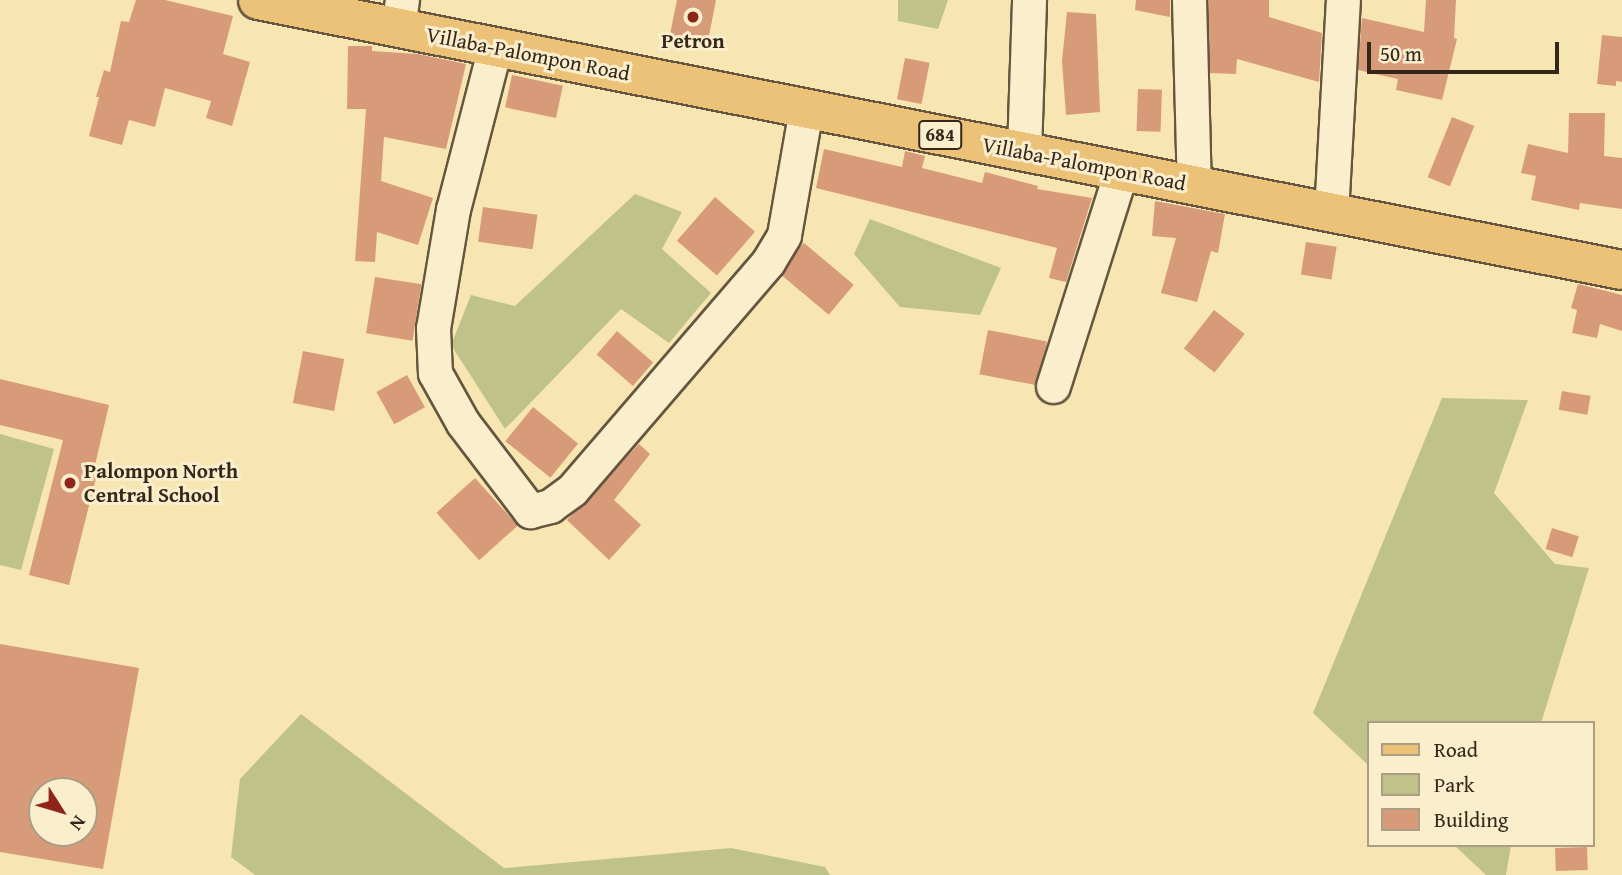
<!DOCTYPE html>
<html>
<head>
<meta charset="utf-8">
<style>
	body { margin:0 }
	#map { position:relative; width:1622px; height:875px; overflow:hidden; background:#f7e5b2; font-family:"Gentium Book Plus",serif }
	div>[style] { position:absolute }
	.green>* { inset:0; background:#bfc38a }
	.building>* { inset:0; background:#d89b7a; transform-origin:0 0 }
	.roads { filter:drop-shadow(2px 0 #665640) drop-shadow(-2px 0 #665640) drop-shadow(0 2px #665640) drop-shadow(0 -2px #665640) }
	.minor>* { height:33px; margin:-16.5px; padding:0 16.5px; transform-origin:16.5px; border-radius:16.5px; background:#faeecd }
	.major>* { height:38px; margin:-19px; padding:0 19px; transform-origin:19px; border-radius:19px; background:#ecc279 }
	.dots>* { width:19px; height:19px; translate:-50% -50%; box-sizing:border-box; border:4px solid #faeecd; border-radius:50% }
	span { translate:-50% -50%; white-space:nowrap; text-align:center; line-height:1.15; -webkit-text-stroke:6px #faeecd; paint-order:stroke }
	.shield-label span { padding:2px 5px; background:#faeecd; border:2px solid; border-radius:5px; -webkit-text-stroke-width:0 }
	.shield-label { font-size:19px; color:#35271a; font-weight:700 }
	.poi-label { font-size:21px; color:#35271a; font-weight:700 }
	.left { translate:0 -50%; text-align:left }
	.street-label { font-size:21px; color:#35271a }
	.legend { position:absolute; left:1367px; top:721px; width:228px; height:126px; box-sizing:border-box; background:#faeecd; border:2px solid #ab9e85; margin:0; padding:9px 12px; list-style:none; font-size:21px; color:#35271a }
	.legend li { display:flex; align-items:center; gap:14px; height:35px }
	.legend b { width:35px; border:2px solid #ab9e85 }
	.north { position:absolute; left:28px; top:777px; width:70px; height:70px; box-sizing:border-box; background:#faeecd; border:2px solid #ab9e85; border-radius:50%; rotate:127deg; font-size:19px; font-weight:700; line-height:28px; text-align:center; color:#35271a }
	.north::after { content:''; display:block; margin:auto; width:24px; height:32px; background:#8f2418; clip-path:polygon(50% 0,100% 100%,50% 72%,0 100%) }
	.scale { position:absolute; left:1367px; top:42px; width:192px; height:32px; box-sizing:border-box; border:4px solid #35271a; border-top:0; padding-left:9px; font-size:21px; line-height:24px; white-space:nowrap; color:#35271a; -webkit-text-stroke:5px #faeecd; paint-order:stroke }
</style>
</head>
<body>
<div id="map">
	<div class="green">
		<i style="clip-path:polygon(898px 0,948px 0,938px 29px,898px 21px)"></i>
		<i style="clip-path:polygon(635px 194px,682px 212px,662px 249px,711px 293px,669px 343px,621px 309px,505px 429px,451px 345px,471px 295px,515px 306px)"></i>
		<i style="clip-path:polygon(870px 219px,1001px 268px,980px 315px,900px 307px,854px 254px)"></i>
		<i style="clip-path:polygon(1442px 398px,1528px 400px,1494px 493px,1555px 564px,1589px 568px,1541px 723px,1368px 723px,1368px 765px,1313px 713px)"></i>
		<i style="clip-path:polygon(0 434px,54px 449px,21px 570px,0 565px)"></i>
		<i style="clip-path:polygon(301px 714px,504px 868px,731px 848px,825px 867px,830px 875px,255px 875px,231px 857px,240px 779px)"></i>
		<i style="clip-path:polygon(1454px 845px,1511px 845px,1506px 875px,1486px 875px)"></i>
	</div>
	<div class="building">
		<i style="clip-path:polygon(136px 0,165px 0,233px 16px,223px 54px,250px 62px,232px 126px,206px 118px,211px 101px,165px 88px,155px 127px,129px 120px,122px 145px,89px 136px,99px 97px,96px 97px,104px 70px,110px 72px,121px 21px,129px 22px)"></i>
		<i style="clip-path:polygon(677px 0,716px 0,707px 46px,669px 39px)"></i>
		<i style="clip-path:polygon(1136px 0,1170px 0,1170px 17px,1135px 10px)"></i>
		<i style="clip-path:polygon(1208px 0,1269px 0,1269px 17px,1322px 33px,1319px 82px,1237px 59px,1236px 74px,1210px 73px)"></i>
		<i style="clip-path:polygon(1426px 0,1456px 0,1454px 38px,1457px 39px,1442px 100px,1396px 90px,1398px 79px,1358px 70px,1362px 18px,1424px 32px)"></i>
		<i style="clip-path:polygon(1067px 12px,1096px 14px,1100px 112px,1066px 115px,1062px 61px)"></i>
		<i style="clip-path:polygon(1602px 35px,1622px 37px,1622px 82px,1616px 81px,1616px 86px,1597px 84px)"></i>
		<i style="clip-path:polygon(348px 46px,372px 46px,372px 51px,418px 54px,466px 64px,446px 149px,384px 137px,381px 181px,433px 198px,418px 245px,377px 232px,375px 262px,355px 261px,366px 109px,347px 109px)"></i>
		<i style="left:905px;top:58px;width:25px;height:42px;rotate:11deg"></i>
		<i style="left:512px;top:75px;width:52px;height:33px;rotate:12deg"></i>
		<i style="left:1138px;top:89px;width:24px;height:42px;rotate:2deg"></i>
		<i style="clip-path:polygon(1569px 113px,1605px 113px,1604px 156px,1622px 158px,1622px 209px,1580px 203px,1579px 210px,1531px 200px,1536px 176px,1521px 173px,1528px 144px,1568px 153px)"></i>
		<i style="left:1452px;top:117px;width:24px;height:65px;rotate:22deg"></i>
		<i style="clip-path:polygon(824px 149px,902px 167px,905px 151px,925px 156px,922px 168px,982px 183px,985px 172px,1038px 186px,1037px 189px,1092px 198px,1066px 282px,1049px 278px,1057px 248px,816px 188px)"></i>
		<i style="left:715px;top:197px;width:53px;height:58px;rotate:41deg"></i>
		<i style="clip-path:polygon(1155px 201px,1225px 214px,1218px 253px,1211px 251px,1197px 302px,1161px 293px,1176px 238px,1152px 236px)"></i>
		<i style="left:483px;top:207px;width:55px;height:35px;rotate:8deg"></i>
		<i style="left:1306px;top:242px;width:31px;height:33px;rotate:9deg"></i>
		<i style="left:804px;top:243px;width:65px;height:39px;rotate:40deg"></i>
		<i style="left:375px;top:277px;width:47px;height:57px;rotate:9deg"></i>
		<i style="clip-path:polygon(1578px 284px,1622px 295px,1622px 331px,1600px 324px,1597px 338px,1572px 333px,1577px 310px,1571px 308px)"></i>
		<i style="left:1214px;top:310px;width:39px;height:49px;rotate:38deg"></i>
		<i style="left:988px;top:330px;width:60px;height:45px;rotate:11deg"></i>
		<i style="left:617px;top:331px;width:48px;height:31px;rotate:41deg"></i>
		<i style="left:303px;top:351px;width:42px;height:53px;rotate:11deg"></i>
		<i style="left:407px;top:375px;width:37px;height:35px;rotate:61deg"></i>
		<i style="clip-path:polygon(0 379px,109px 405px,95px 465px,99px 466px,69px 585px,29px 575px,63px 440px,0 425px)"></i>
		<i style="left:1562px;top:391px;width:29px;height:19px;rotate:10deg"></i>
		<i style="left:533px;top:407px;width:58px;height:44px;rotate:39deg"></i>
		<i style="clip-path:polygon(639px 444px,650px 454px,614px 500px,641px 525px,609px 560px,567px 520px)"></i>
		<i style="left:475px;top:478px;width:64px;height:52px;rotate:48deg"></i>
		<i style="left:1552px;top:528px;width:28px;height:22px;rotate:17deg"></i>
		<i style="clip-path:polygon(evenodd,0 644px,139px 668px,103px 869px,0 852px,0 644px,42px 791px,84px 791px,84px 833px,42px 833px,42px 791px)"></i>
		<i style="left:1587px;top:847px;width:23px;height:32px;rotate:88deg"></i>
	</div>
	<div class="roads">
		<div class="minor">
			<i style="left:1189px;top:0;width:186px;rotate:88.5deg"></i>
			<i style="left:398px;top:28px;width:28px;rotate:-82deg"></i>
			<i style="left:495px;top:47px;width:167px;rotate:104.5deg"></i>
			<i style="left:453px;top:209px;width:121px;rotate:99.5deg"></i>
			<i style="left:433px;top:328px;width:45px;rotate:87.5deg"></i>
			<i style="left:435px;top:373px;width:57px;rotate:60.8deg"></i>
			<i style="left:463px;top:423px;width:111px;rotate:52.7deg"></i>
			<i style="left:530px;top:511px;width:21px;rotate:-14deg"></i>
			<i style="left:550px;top:506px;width:27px;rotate:-36deg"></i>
			<i style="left:572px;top:490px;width:301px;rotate:-49.3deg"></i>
			<i style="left:768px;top:262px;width:31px;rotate:-59deg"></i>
			<i style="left:784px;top:235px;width:128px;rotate:-80.1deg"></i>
			<i style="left:1024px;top:152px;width:152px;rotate:-88.1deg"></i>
			<i style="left:1331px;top:213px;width:213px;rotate:-86.8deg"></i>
			<i style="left:1053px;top:386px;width:225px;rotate:-72.4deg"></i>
		</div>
		<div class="major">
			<i style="left:258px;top:0;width:1390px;rotate:11.2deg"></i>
		</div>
	</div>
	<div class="dots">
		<i style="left:693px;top:17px;background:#8f2418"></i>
		<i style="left:70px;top:483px;background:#8f2418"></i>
	</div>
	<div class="shield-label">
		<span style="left:940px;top:135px">684</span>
	</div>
	<div class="poi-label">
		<span style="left:693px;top:41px">Petron</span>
		<span class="left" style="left:84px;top:483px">Palompon North<br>Central School</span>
	</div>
	<div class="street-label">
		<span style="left:528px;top:54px;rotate:11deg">Villaba-Palompon Road</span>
		<span style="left:1084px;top:164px;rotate:11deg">Villaba-Palompon Road</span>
	</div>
	<ul class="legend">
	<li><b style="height:9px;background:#ecc279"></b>Road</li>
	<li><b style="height:19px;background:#bfc38a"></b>Park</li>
	<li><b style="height:19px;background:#d89b7a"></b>Building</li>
	</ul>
	<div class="north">N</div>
	<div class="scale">50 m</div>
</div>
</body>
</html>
